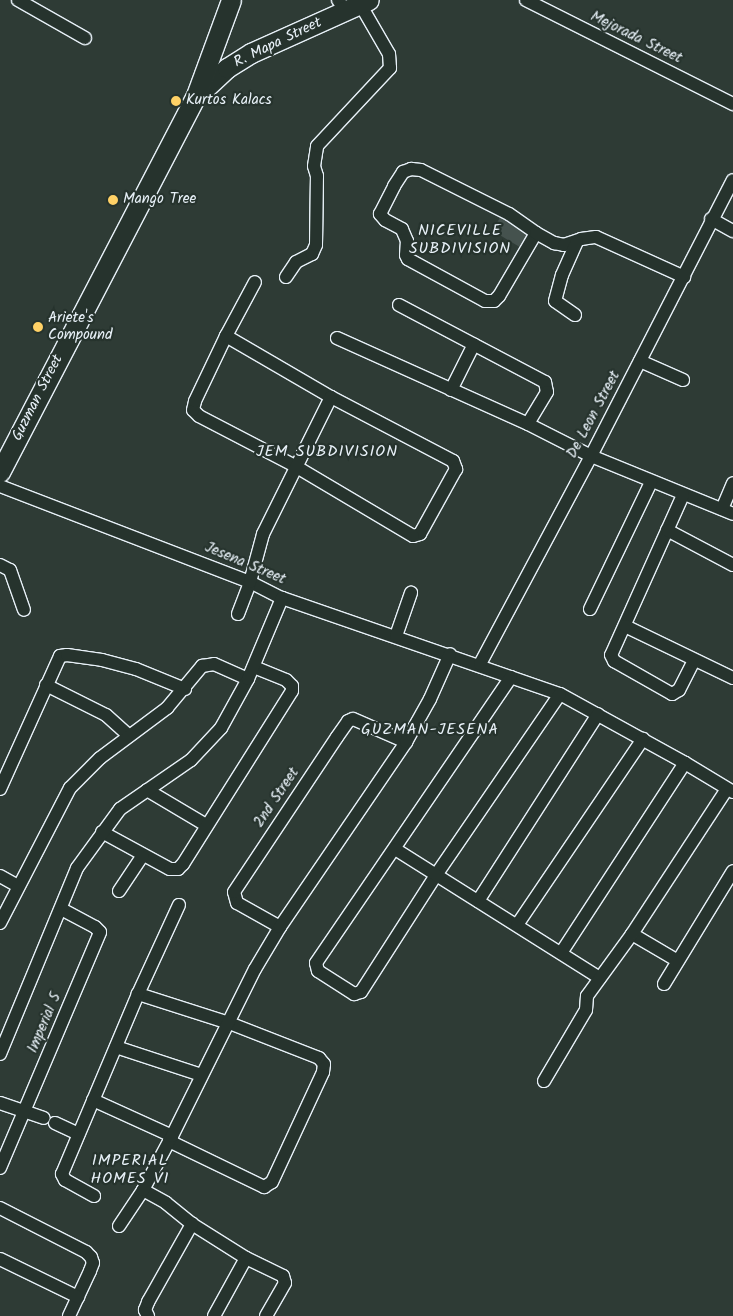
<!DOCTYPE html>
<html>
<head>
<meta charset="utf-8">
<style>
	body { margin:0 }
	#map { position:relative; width:733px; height:1316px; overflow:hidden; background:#2e3b35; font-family:Kalam,sans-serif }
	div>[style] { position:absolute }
	.green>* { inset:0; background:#45524e; transform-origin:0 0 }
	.roads { filter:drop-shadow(1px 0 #e8f1f8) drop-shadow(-1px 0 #e8f1f8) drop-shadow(0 1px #e8f1f8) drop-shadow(0 -1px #e8f1f8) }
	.minor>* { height:12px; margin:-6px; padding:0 6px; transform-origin:6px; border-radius:6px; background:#26332d }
	.secondary>* { height:19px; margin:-9.5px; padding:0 9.5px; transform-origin:9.5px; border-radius:9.5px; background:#26332d }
	.dots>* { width:14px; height:14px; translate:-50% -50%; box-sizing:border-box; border:2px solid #26332d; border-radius:50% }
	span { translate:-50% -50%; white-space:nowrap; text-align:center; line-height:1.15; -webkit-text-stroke:4.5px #26332d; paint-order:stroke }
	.street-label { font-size:15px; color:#e8f1f8 }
	.poi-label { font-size:15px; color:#e8f1f8 }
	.left { translate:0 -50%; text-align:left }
	.neighbourhood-label { font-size:16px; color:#e8f1f8; letter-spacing:1px }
</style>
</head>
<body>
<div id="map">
	<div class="green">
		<i style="left:501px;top:216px;width:33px;height:17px;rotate:31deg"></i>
	</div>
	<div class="roads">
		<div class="minor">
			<i style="left:18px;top:0;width:77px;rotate:29.6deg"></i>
			<i style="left:338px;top:0;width:14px;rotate:54deg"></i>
			<i style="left:526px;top:0;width:232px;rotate:26.7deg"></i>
			<i style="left:711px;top:219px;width:25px;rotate:29deg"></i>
			<i style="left:536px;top:233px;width:73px;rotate:120.4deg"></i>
			<i style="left:499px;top:296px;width:7px;rotate:135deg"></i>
			<i style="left:494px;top:301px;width:9px;rotate:180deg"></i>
			<i style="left:485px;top:301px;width:88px;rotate:-151.4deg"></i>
			<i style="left:408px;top:259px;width:4px;rotate:-117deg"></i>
			<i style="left:406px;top:255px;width:14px;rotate:-86deg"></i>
			<i style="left:407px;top:241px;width:13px;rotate:-113deg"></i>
			<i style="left:402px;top:229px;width:19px;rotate:-152deg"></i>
			<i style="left:385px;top:220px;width:8px;rotate:-130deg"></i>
			<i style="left:380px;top:214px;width:31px;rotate:-63deg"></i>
			<i style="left:394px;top:186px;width:17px;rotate:-57deg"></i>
			<i style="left:403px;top:172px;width:9px;rotate:-21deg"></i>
			<i style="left:411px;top:169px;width:10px;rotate:6deg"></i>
			<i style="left:421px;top:170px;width:98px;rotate:26.6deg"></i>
			<i style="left:509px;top:214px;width:33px;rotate:35deg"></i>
			<i style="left:536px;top:233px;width:21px;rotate:29deg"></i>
			<i style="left:554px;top:243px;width:10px;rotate:11deg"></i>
			<i style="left:564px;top:245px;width:18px;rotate:-19deg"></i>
			<i style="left:581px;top:239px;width:15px;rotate:-8deg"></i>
			<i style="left:596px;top:237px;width:97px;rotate:24.4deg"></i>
			<i style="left:286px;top:277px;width:18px;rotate:-56deg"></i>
			<i style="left:296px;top:262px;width:18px;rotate:-27deg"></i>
			<i style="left:312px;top:254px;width:10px;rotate:-66deg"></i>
			<i style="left:316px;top:245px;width:69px;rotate:-89.2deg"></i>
			<i style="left:317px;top:176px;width:10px;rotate:-107deg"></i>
			<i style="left:314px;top:166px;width:20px;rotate:-81deg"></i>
			<i style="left:317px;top:146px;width:107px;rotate:-46.9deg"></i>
			<i style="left:390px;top:68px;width:14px;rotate:-94deg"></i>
			<i style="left:389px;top:54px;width:58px;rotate:-120.1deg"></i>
			<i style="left:399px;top:305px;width:165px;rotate:27.8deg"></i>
			<i style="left:545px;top:382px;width:10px;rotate:79deg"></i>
			<i style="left:547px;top:392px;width:37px;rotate:121deg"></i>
			<i style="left:575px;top:315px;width:24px;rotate:-145deg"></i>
			<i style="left:555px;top:301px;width:27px;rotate:-75deg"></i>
			<i style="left:562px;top:275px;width:37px;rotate:-66deg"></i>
			<i style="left:226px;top:336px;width:121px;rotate:30.2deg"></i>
			<i style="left:331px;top:397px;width:138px;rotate:27.7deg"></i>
			<i style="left:453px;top:461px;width:9px;rotate:69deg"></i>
			<i style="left:456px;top:469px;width:74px;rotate:119deg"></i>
			<i style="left:420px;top:534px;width:7px;rotate:164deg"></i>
			<i style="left:413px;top:536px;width:135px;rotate:-149.3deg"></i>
			<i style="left:297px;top:467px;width:110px;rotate:-152.5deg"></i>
			<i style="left:199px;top:416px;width:8px;rotate:-135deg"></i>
			<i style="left:193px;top:410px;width:9px;rotate:-77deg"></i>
			<i style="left:195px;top:401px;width:72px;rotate:-64.5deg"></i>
			<i style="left:226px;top:336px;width:61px;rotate:-61.8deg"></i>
			<i style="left:337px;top:338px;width:209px;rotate:24.2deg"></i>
			<i style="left:528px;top:424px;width:71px;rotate:26.9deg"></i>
			<i style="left:591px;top:456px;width:153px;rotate:22.2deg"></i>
			<i style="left:640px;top:361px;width:47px;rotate:23.8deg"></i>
			<i style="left:451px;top:390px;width:51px;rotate:-63.4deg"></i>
			<i style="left:0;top:486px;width:268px;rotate:21deg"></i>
			<i style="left:250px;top:582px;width:36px;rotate:27deg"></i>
			<i style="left:282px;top:598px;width:294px;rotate:19.1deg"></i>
			<i style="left:560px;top:694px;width:143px;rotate:28.9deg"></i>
			<i style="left:685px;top:763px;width:56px;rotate:31.1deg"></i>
			<i style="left:683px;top:495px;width:175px;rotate:114.2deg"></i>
			<i style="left:611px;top:655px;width:7px;rotate:63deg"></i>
			<i style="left:614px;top:661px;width:67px;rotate:29.6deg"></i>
			<i style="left:672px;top:694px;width:8px;rotate:-30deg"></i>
			<i style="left:679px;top:690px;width:33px;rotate:-63deg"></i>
			<i style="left:722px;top:509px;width:28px;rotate:-67deg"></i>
			<i style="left:667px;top:530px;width:75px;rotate:27.9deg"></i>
			<i style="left:0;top:565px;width:11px;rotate:27deg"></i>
			<i style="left:10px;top:570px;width:42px;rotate:70.7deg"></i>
			<i style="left:590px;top:609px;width:141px;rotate:-64.3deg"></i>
			<i style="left:238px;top:614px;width:34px;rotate:-69deg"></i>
			<i style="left:250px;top:582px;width:50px;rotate:-74.8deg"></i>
			<i style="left:263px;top:534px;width:153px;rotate:-63.6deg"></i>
			<i style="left:625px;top:626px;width:120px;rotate:25.7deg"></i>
			<i style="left:396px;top:636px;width:46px;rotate:-70.8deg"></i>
			<i style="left:480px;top:664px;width:236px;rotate:-61.9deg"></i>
			<i style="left:591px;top:456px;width:310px;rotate:-62.8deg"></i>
			<i style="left:511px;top:677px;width:346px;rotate:124.3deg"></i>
			<i style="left:316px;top:963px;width:8px;rotate:76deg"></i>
			<i style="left:318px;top:971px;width:43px;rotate:32.6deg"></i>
			<i style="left:354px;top:994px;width:7px;rotate:-16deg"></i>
			<i style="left:361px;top:992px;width:139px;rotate:-57.3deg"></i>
			<i style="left:436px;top:875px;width:219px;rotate:-55.6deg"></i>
			<i style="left:46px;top:685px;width:67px;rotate:26.6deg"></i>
			<i style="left:106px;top:715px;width:31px;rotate:42deg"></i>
			<i style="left:0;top:789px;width:146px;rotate:-65.7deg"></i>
			<i style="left:60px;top:656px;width:7px;rotate:-8deg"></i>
			<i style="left:67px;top:655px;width:35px;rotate:8deg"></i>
			<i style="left:102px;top:660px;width:35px;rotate:15deg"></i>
			<i style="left:136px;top:669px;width:53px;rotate:22.2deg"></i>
			<i style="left:147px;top:790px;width:69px;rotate:30.7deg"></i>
			<i style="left:102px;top:832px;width:77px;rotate:28.6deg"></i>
			<i style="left:170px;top:869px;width:8px"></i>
			<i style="left:178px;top:869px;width:7px;rotate:-45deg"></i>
			<i style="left:183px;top:864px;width:204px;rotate:-57.8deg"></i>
			<i style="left:292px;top:691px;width:5px;rotate:-90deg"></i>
			<i style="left:292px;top:686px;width:8px;rotate:-135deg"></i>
			<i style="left:286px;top:680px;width:35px;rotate:-158deg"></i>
			<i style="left:395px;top:849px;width:242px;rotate:32.2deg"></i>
			<i style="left:0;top:876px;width:21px;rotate:29deg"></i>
			<i style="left:119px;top:891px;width:43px;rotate:-56.3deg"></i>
			<i style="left:478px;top:901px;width:222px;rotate:-57.3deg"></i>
			<i style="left:0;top:923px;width:152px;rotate:-62.6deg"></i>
			<i style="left:70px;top:788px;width:42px;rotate:-45deg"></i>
			<i style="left:100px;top:758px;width:84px;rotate:-36.7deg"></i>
			<i style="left:167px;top:708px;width:55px;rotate:-50.2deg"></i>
			<i style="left:202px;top:666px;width:12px;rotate:-9deg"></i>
			<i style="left:214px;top:664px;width:37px;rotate:24deg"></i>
			<i style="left:517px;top:925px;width:225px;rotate:-55.9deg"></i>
			<i style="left:280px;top:927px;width:49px;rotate:-150.8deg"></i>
			<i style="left:237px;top:903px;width:11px;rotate:-105deg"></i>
			<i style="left:234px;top:892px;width:186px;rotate:-56.4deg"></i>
			<i style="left:337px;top:737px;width:19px;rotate:-55deg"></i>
			<i style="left:348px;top:721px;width:5px;rotate:-22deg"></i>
			<i style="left:353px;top:719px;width:58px;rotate:23.5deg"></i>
			<i style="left:632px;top:934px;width:53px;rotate:30.4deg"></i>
			<i style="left:561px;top:953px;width:227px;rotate:-56.9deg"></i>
			<i style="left:664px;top:984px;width:132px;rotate:-58.6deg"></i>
			<i style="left:116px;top:1047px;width:89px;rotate:18.2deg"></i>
			<i style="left:0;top:1054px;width:201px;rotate:-67.5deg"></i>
			<i style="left:77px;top:868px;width:73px;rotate:-53.9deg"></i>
			<i style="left:120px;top:809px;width:86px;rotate:-34.6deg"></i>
			<i style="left:191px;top:760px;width:44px;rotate:-46.8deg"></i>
			<i style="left:221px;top:728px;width:56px;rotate:-61.1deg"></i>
			<i style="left:248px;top:679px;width:88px;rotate:-67.2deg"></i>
			<i style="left:544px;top:1081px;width:82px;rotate:-59.4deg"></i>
			<i style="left:586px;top:1010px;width:14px;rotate:-86deg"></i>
			<i style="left:587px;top:996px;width:77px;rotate:-54deg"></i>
			<i style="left:632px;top:934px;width:173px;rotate:-56.8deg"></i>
			<i style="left:93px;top:1100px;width:87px;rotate:24.5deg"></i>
			<i style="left:172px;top:1136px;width:6px;rotate:121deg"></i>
			<i style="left:169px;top:1141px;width:106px;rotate:25.8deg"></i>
			<i style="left:264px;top:1187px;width:9px;rotate:-32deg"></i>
			<i style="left:272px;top:1182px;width:121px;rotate:-65.1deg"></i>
			<i style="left:323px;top:1072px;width:8px;rotate:-83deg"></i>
			<i style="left:324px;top:1064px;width:8px;rotate:-130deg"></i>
			<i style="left:319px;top:1058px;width:97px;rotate:-158.7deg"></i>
			<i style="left:229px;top:1023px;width:96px;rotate:-162.3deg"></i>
			<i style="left:0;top:1103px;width:46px;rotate:18.8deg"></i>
			<i style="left:55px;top:1123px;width:26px;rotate:25deg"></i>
			<i style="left:0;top:1168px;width:256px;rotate:-67deg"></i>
			<i style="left:100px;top:932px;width:7px;rotate:-135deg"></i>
			<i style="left:95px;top:927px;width:38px;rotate:-152deg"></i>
			<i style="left:143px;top:1190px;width:26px;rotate:29deg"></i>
			<i style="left:166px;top:1203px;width:33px;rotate:39deg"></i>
			<i style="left:192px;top:1224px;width:64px;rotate:32.2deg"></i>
			<i style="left:246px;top:1258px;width:41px;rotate:25.9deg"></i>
			<i style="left:283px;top:1276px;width:7px;rotate:74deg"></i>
			<i style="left:285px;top:1283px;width:38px;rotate:120deg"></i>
			<i style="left:94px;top:1196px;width:33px;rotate:-151deg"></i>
			<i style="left:65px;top:1180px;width:7px;rotate:-117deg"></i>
			<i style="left:62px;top:1174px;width:195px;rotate:-67.1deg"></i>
			<i style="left:138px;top:994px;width:98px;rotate:-65.3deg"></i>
			<i style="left:0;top:1208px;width:97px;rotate:27.1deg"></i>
			<i style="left:86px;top:1252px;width:7px;rotate:45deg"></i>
			<i style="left:91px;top:1257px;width:6px;rotate:72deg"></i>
			<i style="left:93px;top:1263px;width:9px;rotate:111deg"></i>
			<i style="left:90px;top:1271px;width:50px;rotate:115deg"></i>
			<i style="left:119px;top:1226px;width:43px;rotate:-56.3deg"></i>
			<i style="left:143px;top:1190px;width:61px;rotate:-61.8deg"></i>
			<i style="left:172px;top:1136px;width:186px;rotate:-63.6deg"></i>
			<i style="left:255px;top:969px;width:49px;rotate:-59.2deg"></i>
			<i style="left:280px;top:927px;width:224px;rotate:-55.7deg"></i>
			<i style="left:406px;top:742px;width:49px;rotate:-60.8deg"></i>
			<i style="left:430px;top:699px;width:49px;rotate:-66deg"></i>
			<i style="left:0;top:1259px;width:87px;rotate:26deg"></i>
			<i style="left:148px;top:1316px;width:7px;rotate:-117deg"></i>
			<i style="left:145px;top:1310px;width:9px;rotate:-69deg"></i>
			<i style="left:148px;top:1302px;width:90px;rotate:-60.6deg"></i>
			<i style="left:214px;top:1316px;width:66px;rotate:-61.1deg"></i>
		</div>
		<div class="secondary">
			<i style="left:198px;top:95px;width:40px;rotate:-43deg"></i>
			<i style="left:227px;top:68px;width:28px;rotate:-32deg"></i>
			<i style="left:251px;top:53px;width:129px;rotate:-24.2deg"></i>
			<i style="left:0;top:472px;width:422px;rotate:-62.5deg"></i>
			<i style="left:195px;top:98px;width:104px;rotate:-69.8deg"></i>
		</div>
	</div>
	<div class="dots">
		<i style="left:176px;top:101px;background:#ffd166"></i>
		<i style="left:113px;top:200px;background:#ffd166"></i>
		<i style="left:38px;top:327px;background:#ffd166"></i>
	</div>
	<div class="street-label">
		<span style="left:636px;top:38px;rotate:26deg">Mejorada Street</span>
		<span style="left:278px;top:43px;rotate:-26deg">R. Mapa Street</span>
		<span style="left:38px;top:398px;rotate:-63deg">Guzman Street</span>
		<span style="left:594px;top:415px;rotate:-62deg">De Leon Street</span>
		<span style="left:245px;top:564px;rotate:23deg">Jesena Street</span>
		<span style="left:277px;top:798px;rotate:-56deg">2nd Street</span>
		<span style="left:45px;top:1023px;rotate:-67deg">Imperial 5</span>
	</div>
	<div class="poi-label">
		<span class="left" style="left:186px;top:101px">Kurtos Kalacs</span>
		<span class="left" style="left:123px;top:200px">Mango Tree</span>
		<span class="left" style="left:48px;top:327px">Ariete's<br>Compound</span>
	</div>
	<div class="neighbourhood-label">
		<span style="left:460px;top:240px">NICEVILLE<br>SUBDIVISION</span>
		<span style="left:327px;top:452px">JEM SUBDIVISION</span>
		<span style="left:430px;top:730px">GUZMAN-JESENA</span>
		<span style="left:130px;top:1170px">IMPERIAL<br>HOMES VI</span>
	</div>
</div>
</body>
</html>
